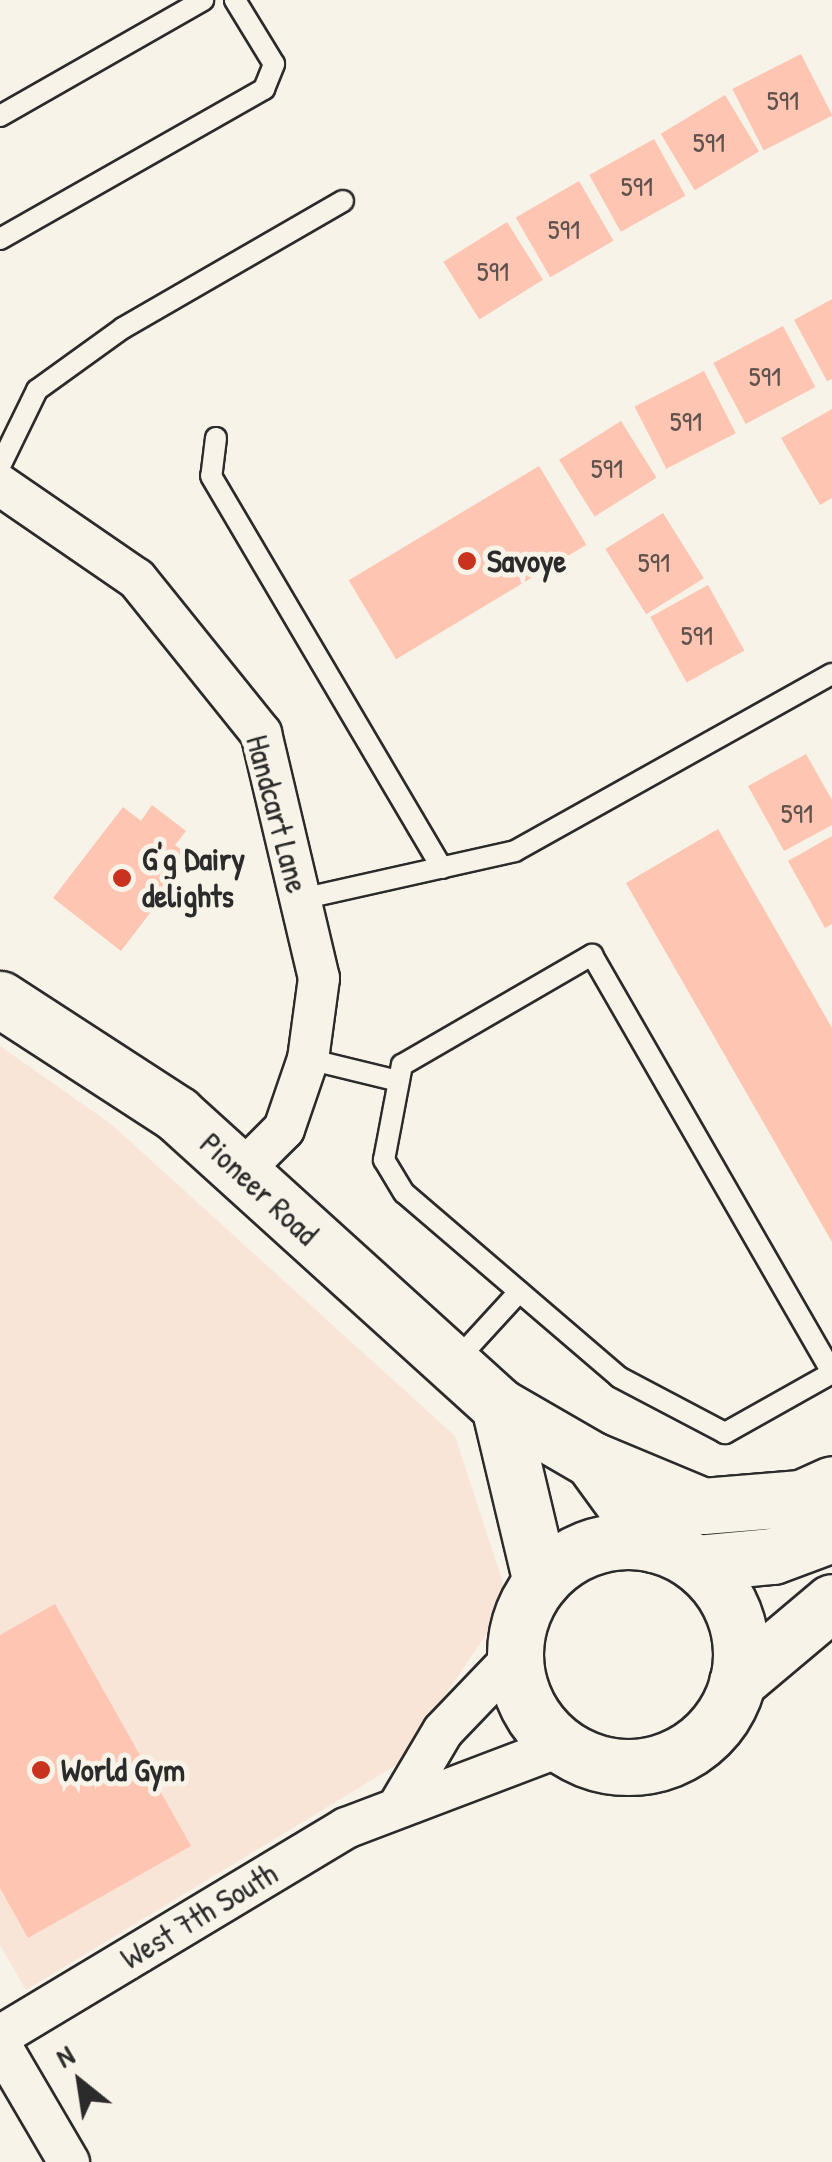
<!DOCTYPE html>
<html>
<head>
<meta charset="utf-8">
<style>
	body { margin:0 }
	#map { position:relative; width:832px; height:2162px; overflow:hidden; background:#f7f3e8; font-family:"Patrick Hand",sans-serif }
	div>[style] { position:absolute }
	.built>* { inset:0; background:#f9e5d8 }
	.building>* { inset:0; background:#fdc5b2; transform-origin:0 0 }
	.roads { filter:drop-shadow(2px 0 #2b2b2b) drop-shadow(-2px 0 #2b2b2b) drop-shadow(0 2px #2b2b2b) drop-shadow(0 -2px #2b2b2b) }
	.lane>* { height:20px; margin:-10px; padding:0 10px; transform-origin:10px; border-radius:10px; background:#f7f3e8 }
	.street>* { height:40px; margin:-20px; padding:0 20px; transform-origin:20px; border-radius:20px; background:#f7f3e8 }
	.secondary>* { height:55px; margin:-27.5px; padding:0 27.5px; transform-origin:27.5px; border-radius:27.5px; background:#f7f3e8 }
	.secondary>.ring { margin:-27.5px; padding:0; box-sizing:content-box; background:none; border:55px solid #f7f3e8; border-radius:50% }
	.dots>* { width:28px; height:28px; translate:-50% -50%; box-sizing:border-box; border:5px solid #f7f3e8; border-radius:50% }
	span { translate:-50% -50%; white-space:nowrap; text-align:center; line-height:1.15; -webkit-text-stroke:10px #f7f3e8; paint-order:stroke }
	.number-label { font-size:28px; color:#60524d }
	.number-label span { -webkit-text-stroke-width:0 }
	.poi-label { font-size:32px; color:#2b2b2b; font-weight:700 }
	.left { translate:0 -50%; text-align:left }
	.street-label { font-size:32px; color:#2b2b2b }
	.north { position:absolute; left:30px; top:2032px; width:100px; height:100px; -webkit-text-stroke:8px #f7f3e8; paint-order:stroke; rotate:330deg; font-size:28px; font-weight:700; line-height:40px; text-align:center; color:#2b2b2b }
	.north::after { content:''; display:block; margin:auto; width:35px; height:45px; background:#2b2b2b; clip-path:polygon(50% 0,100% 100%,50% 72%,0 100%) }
</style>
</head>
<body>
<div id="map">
	<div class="built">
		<i style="clip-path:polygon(0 1046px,111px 1124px,455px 1436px,509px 1601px,398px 1764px,26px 1990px,0 1945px)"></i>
	</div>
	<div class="building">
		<i style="left:801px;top:54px;width:69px;height:77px;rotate:63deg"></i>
		<i style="left:725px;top:95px;width:66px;height:75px;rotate:59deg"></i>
		<i style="left:654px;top:139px;width:65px;height:74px;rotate:61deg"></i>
		<i style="left:579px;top:181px;width:69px;height:73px;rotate:60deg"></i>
		<i style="left:507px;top:222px;width:68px;height:75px;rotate:58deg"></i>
		<i style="clip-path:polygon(832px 299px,832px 379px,827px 381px,794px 320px)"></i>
		<i style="left:783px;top:326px;width:69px;height:79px;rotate:62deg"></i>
		<i style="left:704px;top:371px;width:70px;height:78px;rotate:63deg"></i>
		<i style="clip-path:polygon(832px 409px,832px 498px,820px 505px,781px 438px)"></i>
		<i style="left:621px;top:421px;width:67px;height:73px;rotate:58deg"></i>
		<i style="left:539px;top:466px;width:92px;height:222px;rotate:59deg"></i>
		<i style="left:663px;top:513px;width:77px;height:68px;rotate:58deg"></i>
		<i style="left:708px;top:585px;width:75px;height:66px;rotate:61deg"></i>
		<i style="clip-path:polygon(806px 754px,832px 800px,832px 825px,784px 851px,748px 786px)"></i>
		<i style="clip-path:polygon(152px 805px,186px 831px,175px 845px,192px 858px,121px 951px,53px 898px,123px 807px,141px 821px)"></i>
		<i style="clip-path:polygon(718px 829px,832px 1028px,832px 1242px,626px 883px)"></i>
		<i style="clip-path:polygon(832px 836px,832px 924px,825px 928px,788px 861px)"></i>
		<i style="clip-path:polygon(55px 1604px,191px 1846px,28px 1938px,0 1888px,0 1635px)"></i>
	</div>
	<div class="roads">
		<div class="lane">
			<i style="left:0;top:116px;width:234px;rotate:-29.7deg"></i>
			<i style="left:0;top:239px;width:304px;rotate:-29.6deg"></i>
			<i style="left:264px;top:89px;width:27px;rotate:-68deg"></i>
			<i style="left:274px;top:64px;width:75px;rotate:-121.4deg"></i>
			<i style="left:216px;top:438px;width:38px;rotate:97deg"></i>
			<i style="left:211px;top:476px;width:455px;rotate:59.5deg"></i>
			<i style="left:0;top:466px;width:85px;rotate:-64deg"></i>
			<i style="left:37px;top:390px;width:106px;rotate:-35.8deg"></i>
			<i style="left:123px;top:328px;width:254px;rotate:-30deg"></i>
			<i style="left:301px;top:899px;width:219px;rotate:-12.6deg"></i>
			<i style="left:515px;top:851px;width:363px;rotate:-29.2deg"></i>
			<i style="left:592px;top:955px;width:482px;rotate:60.1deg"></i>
			<i style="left:832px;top:1373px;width:123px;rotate:150.7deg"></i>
			<i style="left:725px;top:1433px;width:120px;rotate:-152.2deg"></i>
			<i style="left:619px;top:1377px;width:283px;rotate:-139.4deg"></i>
			<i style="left:404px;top:1193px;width:39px;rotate:-121deg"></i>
			<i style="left:384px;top:1160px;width:97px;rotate:-79.3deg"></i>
			<i style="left:402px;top:1065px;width:220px;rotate:-30.1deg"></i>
			<i style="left:308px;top:1059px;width:93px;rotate:13.7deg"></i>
			<i style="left:453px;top:1364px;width:98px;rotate:-47.5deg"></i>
		</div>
		<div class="street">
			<i style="left:0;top:485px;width:166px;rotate:34.5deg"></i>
			<i style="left:137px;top:579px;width:198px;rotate:51.2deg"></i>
			<i style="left:261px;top:733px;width:252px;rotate:76.7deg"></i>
			<i style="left:319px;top:978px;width:82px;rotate:97.7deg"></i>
			<i style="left:308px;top:1059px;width:74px;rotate:108.9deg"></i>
			<i style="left:284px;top:1129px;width:61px;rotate:135deg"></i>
			<i style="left:401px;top:1802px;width:82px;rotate:-59.4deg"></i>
			<i style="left:443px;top:1731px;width:103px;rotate:-46.2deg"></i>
			<i style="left:0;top:2036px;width:404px;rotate:-31deg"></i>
			<i style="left:346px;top:1828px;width:231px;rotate:-20.8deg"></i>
			<i style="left:0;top:2044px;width:137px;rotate:59.7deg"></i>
		</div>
		<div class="secondary">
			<i style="left:0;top:999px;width:211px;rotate:33deg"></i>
			<i style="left:177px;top:1114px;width:435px;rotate:42.2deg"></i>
			<i style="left:499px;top:1406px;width:108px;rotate:30.1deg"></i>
			<i style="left:592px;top:1460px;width:104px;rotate:54deg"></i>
			<i style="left:499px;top:1406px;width:181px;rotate:76.6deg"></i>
			<i style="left:593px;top:1460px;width:119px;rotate:22.7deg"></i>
			<i style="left:703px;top:1506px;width:98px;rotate:-4.7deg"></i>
			<i style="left:801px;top:1498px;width:34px;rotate:-24deg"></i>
			<i class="ring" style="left:515px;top:1541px;width:171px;height:171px"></i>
			<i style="left:697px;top:1563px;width:76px;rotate:-5.3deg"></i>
			<i style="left:773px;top:1556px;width:63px;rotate:-20.4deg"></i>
			<i style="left:737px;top:1682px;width:124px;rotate:-40.1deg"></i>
		</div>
	</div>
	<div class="dots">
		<i style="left:467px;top:561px;background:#c8321e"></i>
		<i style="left:122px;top:878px;background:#c8321e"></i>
		<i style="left:41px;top:1770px;background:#c8321e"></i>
	</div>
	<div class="number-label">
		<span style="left:783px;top:100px">591</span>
		<span style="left:709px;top:142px">591</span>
		<span style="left:637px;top:186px">591</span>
		<span style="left:564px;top:229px">591</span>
		<span style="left:493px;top:271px">591</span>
		<span style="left:765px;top:376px">591</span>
		<span style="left:686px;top:421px">591</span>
		<span style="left:607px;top:468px">591</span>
		<span style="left:654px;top:562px">591</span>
		<span style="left:697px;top:635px">591</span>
		<span style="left:797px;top:813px">591</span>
	</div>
	<div class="poi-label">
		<span class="left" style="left:487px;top:561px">Savoye</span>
		<span class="left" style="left:142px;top:878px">G'g Dairy<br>delights</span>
		<span class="left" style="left:61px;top:1770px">World Gym</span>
	</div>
	<div class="street-label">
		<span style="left:277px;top:814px;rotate:75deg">Handcart Lane</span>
		<span style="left:259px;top:1189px;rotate:43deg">Pioneer Road</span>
		<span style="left:199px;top:1916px;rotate:-31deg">West 7th South</span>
	</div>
	<div class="north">N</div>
</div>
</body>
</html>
